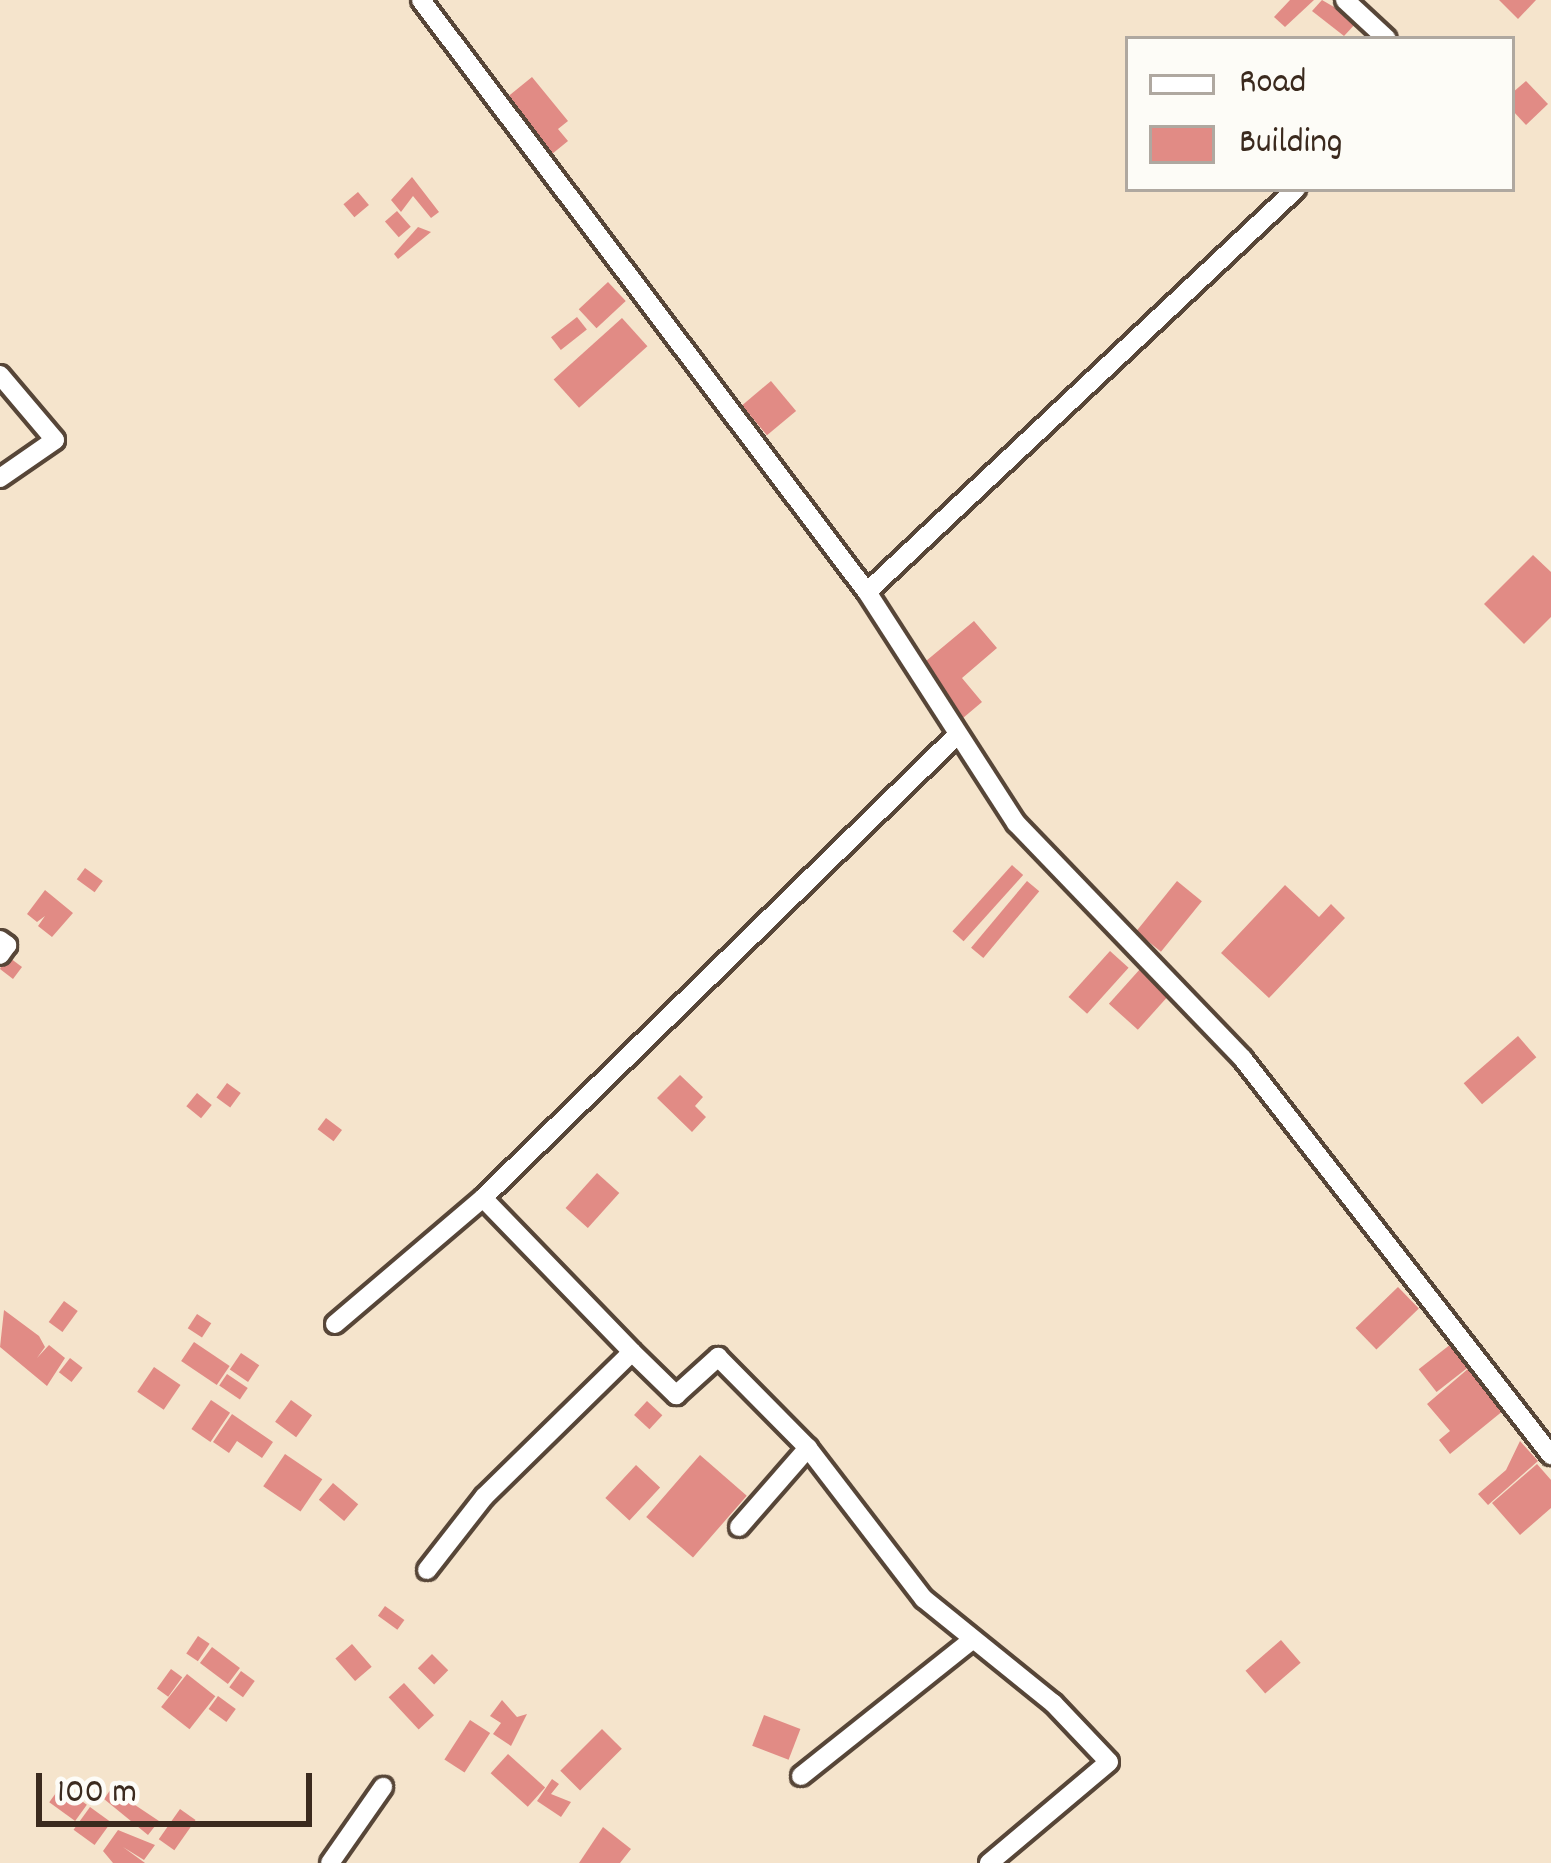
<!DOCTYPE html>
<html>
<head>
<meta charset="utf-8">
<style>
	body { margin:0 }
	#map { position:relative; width:1551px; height:1863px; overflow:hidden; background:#f5e4cc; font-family:Dekko,sans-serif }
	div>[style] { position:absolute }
	.building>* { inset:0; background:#e18b85; transform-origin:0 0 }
	.roads { filter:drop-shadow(3px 0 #574638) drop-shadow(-3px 0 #574638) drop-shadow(0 3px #574638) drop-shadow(0 -3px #574638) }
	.minor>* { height:18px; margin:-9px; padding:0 9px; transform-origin:9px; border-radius:9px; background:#fff }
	span { translate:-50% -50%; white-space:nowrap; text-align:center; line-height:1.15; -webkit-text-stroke:9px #fdfcf7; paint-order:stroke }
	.legend { position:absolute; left:1125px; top:36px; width:390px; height:156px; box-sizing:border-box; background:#fdfcf7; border:3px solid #afa8a0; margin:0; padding:15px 21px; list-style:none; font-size:36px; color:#3b2a1e }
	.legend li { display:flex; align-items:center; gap:24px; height:60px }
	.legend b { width:60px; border:3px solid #afa8a0 }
	.scale { position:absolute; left:36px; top:1773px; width:276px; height:54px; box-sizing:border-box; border:6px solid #3b2a1e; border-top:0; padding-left:15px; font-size:36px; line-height:42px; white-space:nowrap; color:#3b2a1e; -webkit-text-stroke:9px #fdfcf7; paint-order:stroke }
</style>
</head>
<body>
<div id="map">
	<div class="building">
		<i style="clip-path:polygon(1290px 0,1314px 0,1285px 27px,1274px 17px)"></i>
		<i style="clip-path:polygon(1322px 0,1358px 21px,1344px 36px,1312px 11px)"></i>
		<i style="clip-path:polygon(1499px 0,1536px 0,1518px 19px)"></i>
		<i style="clip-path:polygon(532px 77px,568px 121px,558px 129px,568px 141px,552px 154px,506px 98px)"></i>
		<i style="clip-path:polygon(1526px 81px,1548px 104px,1526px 125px,1512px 110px,1512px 93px)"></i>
		<i style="clip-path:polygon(412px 177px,439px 212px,431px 218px,413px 196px,401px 212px,391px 200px)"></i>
		<i style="left:358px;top:192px;width:17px;height:19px;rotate:50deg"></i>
		<i style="left:397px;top:211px;width:21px;height:16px;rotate:49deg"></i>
		<i style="clip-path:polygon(418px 227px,431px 232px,398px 259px,394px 254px)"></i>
		<i style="left:608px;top:282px;width:26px;height:40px;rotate:47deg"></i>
		<i style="left:577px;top:317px;width:16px;height:33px;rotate:52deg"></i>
		<i style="left:622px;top:318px;width:38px;height:92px;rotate:48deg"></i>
		<i style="left:771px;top:381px;width:39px;height:38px;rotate:50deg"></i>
		<i style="clip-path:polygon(1533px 555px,1551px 572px,1551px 617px,1524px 644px,1484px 604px)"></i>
		<i style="clip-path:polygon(974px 621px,997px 648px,962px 678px,982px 702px,963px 718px,920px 666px)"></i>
		<i style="left:1012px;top:865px;width:15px;height:89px;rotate:42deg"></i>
		<i style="left:85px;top:868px;width:22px;height:14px;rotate:36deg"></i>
		<i style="left:1027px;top:881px;width:16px;height:87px;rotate:40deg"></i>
		<i style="left:1177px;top:881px;width:32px;height:65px;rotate:39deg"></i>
		<i style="clip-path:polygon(1285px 885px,1319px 917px,1331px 904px,1345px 918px,1269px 998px,1221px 953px)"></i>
		<i style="clip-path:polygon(45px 890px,73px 913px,52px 937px,38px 926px,45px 916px,37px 922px,27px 914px)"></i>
		<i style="left:1110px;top:951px;width:25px;height:62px;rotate:42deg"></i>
		<i style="clip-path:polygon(6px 955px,22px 967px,13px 979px,0 969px)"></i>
		<i style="left:1141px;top:968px;width:39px;height:48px;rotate:42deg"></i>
		<i style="left:1518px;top:1036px;width:28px;height:72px;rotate:49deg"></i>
		<i style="clip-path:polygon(680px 1075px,703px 1097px,695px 1106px,706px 1117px,692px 1132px,657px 1098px)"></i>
		<i style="left:227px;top:1083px;width:17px;height:18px;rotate:36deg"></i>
		<i style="left:197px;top:1093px;width:19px;height:17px;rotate:39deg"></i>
		<i style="left:326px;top:1118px;width:20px;height:14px;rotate:37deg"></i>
		<i style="left:597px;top:1173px;width:30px;height:47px;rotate:42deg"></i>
		<i style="left:1398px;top:1287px;width:30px;height:59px;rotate:46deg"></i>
		<i style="left:64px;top:1301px;width:17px;height:26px;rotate:36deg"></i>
		<i style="clip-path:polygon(4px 1310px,39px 1336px,45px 1347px,37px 1358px,49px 1345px,65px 1358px,47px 1386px,0 1347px)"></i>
		<i style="left:197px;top:1314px;width:17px;height:17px;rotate:33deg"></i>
		<i style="left:194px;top:1342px;width:43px;height:23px;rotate:34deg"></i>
		<i style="left:1451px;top:1344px;width:29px;height:41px;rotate:52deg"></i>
		<i style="left:241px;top:1353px;width:22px;height:20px;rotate:34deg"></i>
		<i style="left:70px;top:1358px;width:16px;height:18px;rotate:38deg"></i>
		<i style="left:154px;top:1367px;width:32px;height:30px;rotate:34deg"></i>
		<i style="clip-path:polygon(1469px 1368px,1504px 1410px,1450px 1454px,1439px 1440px,1450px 1431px,1427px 1404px)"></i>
		<i style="left:227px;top:1374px;width:25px;height:14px;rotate:34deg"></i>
		<i style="left:211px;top:1400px;width:23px;height:35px;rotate:34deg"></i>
		<i style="left:291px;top:1400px;width:26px;height:27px;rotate:36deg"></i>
		<i style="left:647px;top:1401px;width:21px;height:19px;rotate:43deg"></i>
		<i style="clip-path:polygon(232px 1414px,273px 1442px,262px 1458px,237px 1441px,229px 1453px,213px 1442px)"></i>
		<i style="clip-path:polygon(1520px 1441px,1538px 1461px,1488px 1505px,1478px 1494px,1506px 1470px)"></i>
		<i style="left:285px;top:1454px;width:45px;height:39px;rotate:34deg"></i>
		<i style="left:700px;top:1455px;width:62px;height:82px;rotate:41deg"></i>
		<i style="clip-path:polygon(1537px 1464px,1551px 1480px,1551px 1508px,1520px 1535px,1492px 1503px)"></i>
		<i style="left:636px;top:1465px;width:33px;height:45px;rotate:43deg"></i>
		<i style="left:333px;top:1483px;width:33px;height:22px;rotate:40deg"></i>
		<i style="left:385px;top:1606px;width:24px;height:12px;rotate:36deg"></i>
		<i style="left:198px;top:1636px;width:14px;height:21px;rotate:34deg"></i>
		<i style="left:1281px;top:1640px;width:30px;height:47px;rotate:49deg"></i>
		<i style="left:352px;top:1644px;width:30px;height:22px;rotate:49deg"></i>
		<i style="left:212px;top:1647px;width:35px;height:20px;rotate:37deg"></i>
		<i style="left:432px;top:1654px;width:23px;height:20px;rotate:45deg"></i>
		<i style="left:171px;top:1669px;width:14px;height:24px;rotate:36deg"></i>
		<i style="left:241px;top:1671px;width:17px;height:20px;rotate:36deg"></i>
		<i style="left:187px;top:1674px;width:36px;height:42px;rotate:38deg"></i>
		<i style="left:404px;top:1683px;width:44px;height:21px;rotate:47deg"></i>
		<i style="left:218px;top:1696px;width:22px;height:16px;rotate:36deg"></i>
		<i style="clip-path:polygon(502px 1700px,517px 1717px,527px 1714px,511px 1746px,493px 1734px,501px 1723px,490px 1716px)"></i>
		<i style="left:764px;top:1715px;width:39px;height:33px;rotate:21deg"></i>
		<i style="left:470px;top:1720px;width:24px;height:47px;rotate:33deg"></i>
		<i style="left:602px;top:1729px;width:28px;height:59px;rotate:45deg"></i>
		<i style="left:508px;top:1754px;width:50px;height:26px;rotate:42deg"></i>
		<i style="clip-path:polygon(552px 1779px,559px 1784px,551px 1794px,571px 1802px,561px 1817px,537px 1801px)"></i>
		<i style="left:61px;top:1786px;width:32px;height:20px;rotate:36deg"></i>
		<i style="clip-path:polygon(111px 1789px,159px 1821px,148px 1835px,104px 1799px)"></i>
		<i style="left:90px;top:1807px;width:26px;height:28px;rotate:36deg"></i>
		<i style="left:180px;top:1809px;width:19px;height:37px;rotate:35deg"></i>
		<i style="clip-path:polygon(603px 1827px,631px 1849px,620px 1863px,579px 1863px)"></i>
		<i style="clip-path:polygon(118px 1830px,155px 1845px,144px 1860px,123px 1847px,145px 1863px,113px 1863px,103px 1851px)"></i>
	</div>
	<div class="roads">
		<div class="minor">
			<i style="left:421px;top:0;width:741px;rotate:53.01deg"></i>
			<i style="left:867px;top:592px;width:275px;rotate:57.2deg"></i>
			<i style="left:1016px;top:823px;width:327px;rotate:46.1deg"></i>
			<i style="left:1243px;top:1059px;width:502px;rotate:52.13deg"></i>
			<i style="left:1345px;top:0;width:57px;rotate:42.9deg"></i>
			<i style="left:0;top:375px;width:85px;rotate:49.8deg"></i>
			<i style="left:55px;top:440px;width:67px;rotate:145.4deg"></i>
			<i style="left:867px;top:592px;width:589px;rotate:-43.21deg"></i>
			<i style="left:0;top:940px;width:9px;rotate:36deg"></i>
			<i style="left:7px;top:945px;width:12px;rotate:125deg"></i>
			<i style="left:483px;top:1198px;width:660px;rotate:-44.32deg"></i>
			<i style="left:335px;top:1324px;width:194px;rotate:-40.4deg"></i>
			<i style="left:483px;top:1198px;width:214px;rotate:45.9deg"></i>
			<i style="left:739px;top:1527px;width:105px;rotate:-48.9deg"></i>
			<i style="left:427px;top:1570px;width:93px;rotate:-52deg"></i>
			<i style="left:484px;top:1497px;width:207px;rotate:-44.4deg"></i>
			<i style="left:632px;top:1352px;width:62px;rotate:44.3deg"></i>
			<i style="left:676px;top:1395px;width:57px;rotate:-42.1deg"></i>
			<i style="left:718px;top:1357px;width:128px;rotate:45.3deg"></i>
			<i style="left:808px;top:1448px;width:190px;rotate:52.5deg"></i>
			<i style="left:924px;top:1599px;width:166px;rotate:38.9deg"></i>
			<i style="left:1053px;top:1703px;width:81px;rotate:46.5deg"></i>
			<i style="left:1109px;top:1762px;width:157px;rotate:139.9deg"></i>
			<i style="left:801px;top:1776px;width:217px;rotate:-38.5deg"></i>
			<i style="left:330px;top:1863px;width:93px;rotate:-55.1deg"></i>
		</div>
	</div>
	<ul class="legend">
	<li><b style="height:15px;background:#fff"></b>Road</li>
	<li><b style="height:33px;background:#e18b85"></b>Building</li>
	</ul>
	<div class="scale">100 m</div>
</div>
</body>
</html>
